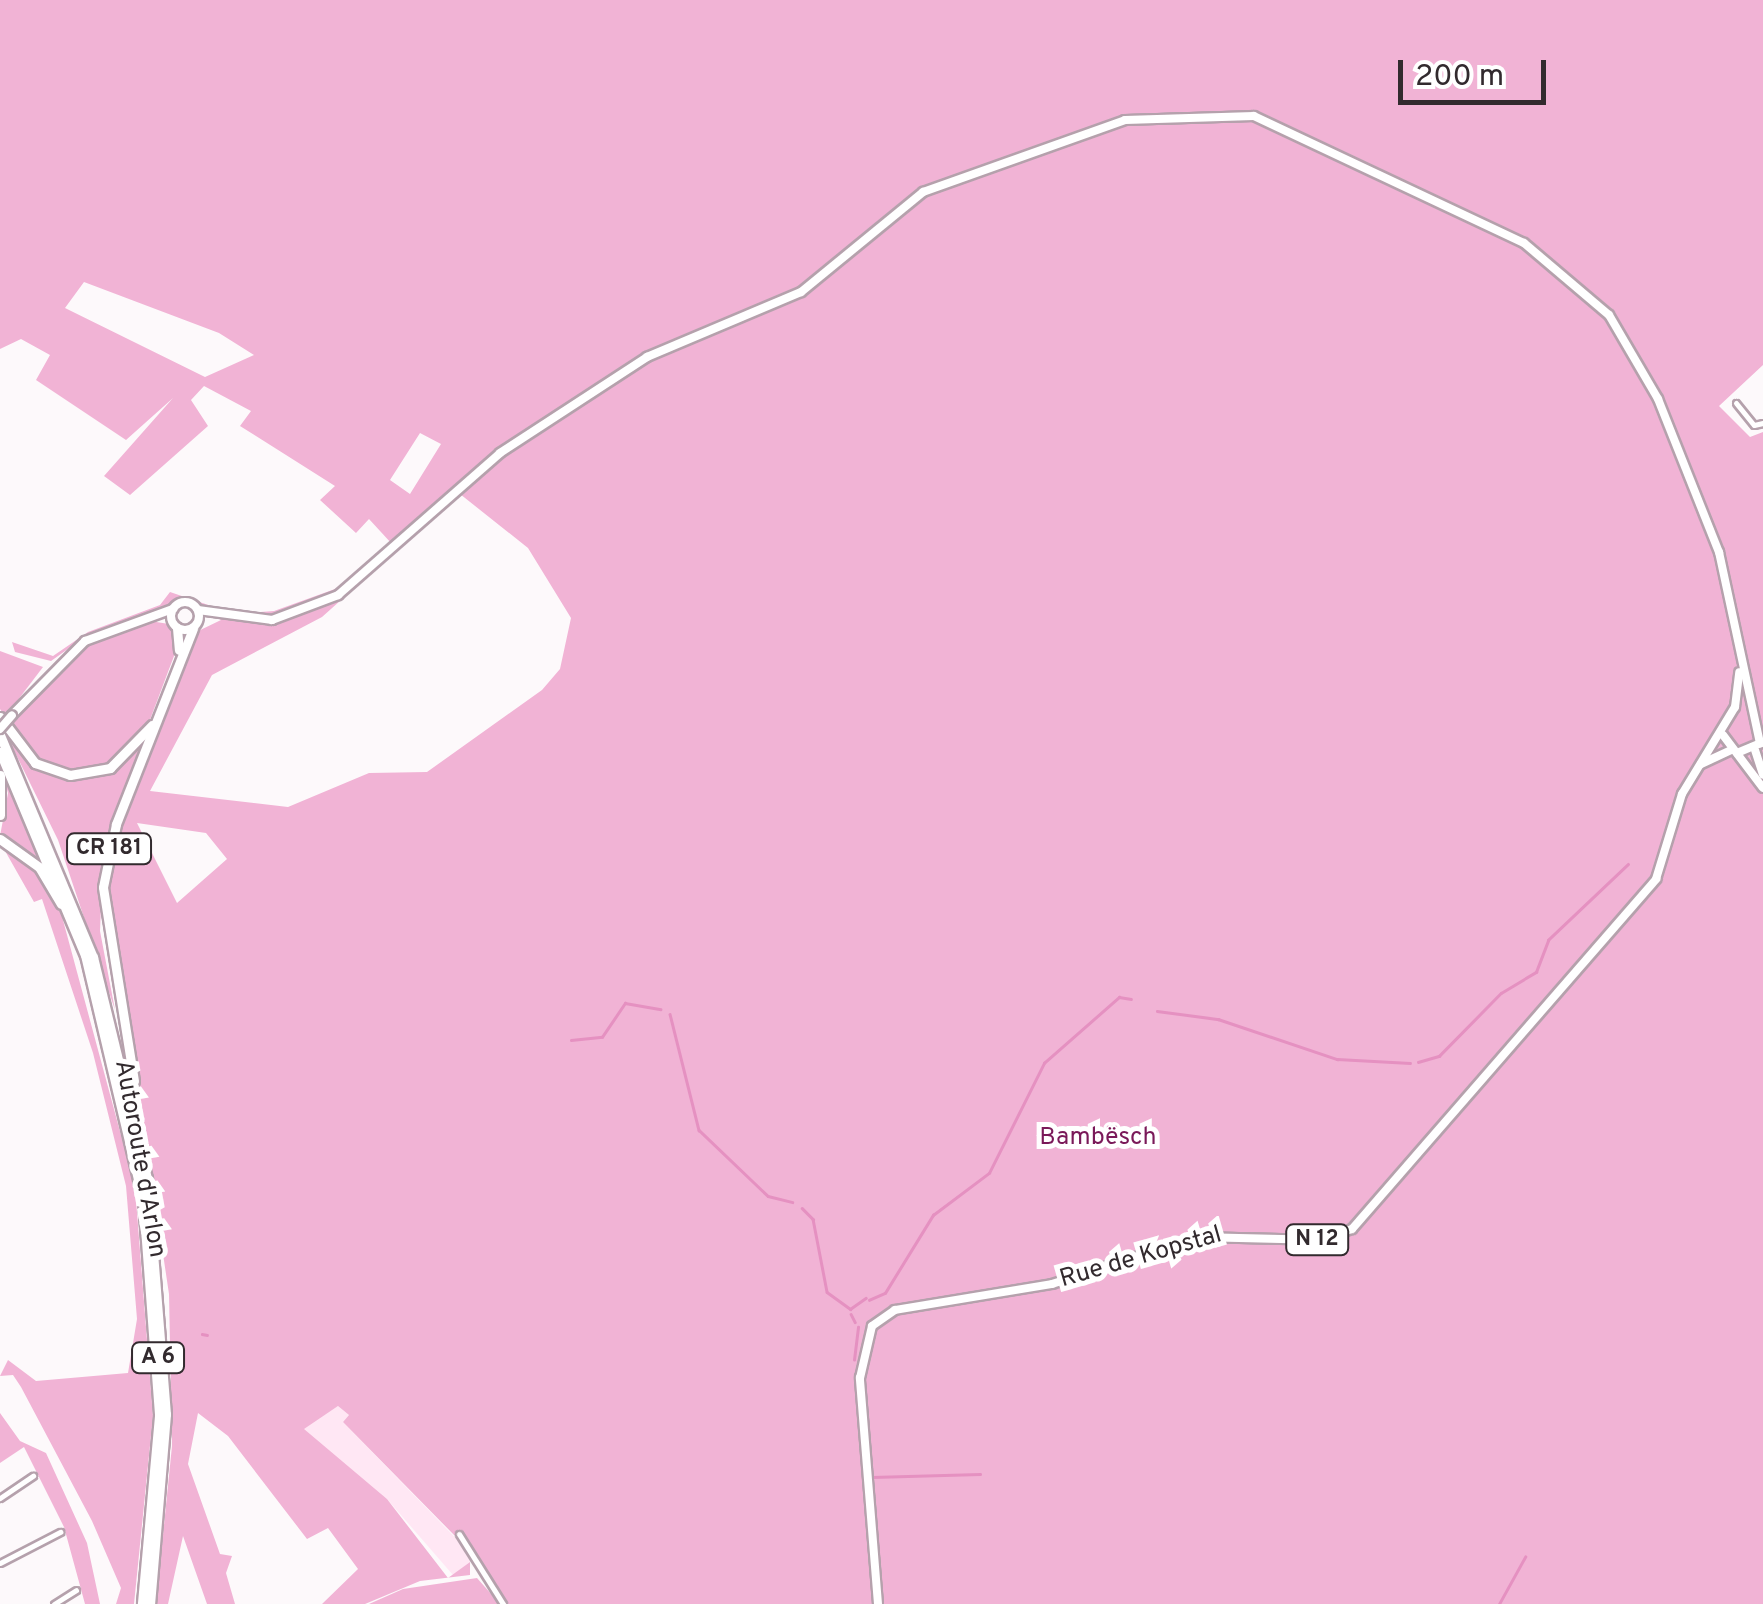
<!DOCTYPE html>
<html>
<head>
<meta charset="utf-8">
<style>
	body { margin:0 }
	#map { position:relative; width:1763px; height:1604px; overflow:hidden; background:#fdf9fb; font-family:Overpass,sans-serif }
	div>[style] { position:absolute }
	.built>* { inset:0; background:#ffe7f4 }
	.green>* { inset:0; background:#f1b3d5 }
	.stream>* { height:2.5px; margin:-1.25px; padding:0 1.25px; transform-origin:1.25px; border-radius:1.25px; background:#e591c1 }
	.roads { filter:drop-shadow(2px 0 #b5a1ac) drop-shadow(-2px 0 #b5a1ac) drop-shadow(0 2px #b5a1ac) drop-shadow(0 -2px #b5a1ac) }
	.minor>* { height:5px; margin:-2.5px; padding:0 2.5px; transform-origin:2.5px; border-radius:2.5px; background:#fff }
	.major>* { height:8px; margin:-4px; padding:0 4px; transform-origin:4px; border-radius:4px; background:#fff }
	.major>.ring { margin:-4px; padding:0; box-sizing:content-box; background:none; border:8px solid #fff; border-radius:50% }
	.highway>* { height:9px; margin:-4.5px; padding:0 4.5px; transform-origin:4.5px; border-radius:4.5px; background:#fff }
	.bridges { filter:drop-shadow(2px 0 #b5a1ac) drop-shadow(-2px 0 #b5a1ac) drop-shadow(0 2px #b5a1ac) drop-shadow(0 -2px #b5a1ac) }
	.major-bridge>* { height:8px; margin:-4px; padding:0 4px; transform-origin:4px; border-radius:4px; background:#fff }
	span { translate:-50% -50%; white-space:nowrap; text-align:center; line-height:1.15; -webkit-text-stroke:10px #fff; paint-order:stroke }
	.shield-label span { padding:2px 8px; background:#fff; border:2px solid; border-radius:8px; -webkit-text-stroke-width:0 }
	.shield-label { font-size:22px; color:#322a2e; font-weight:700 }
	.park-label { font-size:25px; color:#7a1959 }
	.street-label { font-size:25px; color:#322a2e }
	.scale { position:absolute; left:1398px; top:60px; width:148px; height:45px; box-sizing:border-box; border:5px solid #322a2e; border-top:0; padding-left:12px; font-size:30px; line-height:35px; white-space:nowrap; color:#322a2e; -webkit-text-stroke:8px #fff; paint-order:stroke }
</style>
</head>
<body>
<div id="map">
	<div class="built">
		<i style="clip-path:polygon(338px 1406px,349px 1415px,343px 1422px,475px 1558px,453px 1575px,387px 1499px,303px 1429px)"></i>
	</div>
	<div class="green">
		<i style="clip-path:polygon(evenodd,0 0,1763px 0,1763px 365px,1719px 406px,1750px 437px,1763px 432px,1763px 1604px,506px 1604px,461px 1533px,455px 1536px,343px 1422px,349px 1415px,338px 1406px,304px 1429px,387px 1499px,448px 1578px,470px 1562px,470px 1575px,420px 1581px,365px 1604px,322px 1604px,358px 1569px,328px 1528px,307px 1539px,228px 1436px,198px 1413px,188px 1464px,220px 1554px,232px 1556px,226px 1573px,235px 1604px,207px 1604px,183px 1536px,168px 1604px,156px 1604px,172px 1446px,169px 1294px,108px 886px,119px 825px,190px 635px,221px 620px,182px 600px,89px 634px,51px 661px,15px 652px,12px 642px,53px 656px,88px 632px,160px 605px,170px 592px,235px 614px,274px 611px,335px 589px,392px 544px,369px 519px,356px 533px,320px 500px,335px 486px,240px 426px,251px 411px,204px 386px,191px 400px,208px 426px,130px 495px,104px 476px,173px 398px,126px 440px,36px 380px,50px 355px,21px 339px,0 349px,0 0,84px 282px,219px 333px,254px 355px,205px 377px,65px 308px,84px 282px,0 0,420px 433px,441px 444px,410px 494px,390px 480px,420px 433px,0 0,460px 494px,528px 548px,571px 618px,560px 669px,542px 690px,427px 772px,369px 773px,288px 807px,150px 791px,212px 675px,322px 617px,460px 494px,0 0,137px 823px,206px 833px,227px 859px,177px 903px,137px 823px)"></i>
		<i style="clip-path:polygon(150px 621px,169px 624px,177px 648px,148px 725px,114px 763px,76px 773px,38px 760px,8px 725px,89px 642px)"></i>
		<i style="clip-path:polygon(0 651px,43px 667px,5px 717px,0 709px)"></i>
		<i style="clip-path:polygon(1px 724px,34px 765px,69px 778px,121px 766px,149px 735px,103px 859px,100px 931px,115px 1010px,58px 840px)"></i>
		<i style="clip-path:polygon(0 763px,15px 800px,52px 880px,0 836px,8px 793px)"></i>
		<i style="clip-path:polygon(0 842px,30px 861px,60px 909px,135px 1187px,153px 1416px,134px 1604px,116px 1604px,121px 1588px,92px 1521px,21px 1387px,13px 1375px,0 1376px,8px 1360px,36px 1381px,128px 1373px,137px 1319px,126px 1186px,93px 1053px,42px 899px,34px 902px)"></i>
		<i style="clip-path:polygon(0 1413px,20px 1441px,46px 1453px,87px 1543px,100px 1604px,85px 1604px,64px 1527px,24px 1447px,0 1463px)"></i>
		<i style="clip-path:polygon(477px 1578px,500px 1604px,369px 1604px,403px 1589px)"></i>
	</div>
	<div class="stream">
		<i style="left:1157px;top:1011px;width:62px;rotate:7.5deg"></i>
		<i style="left:1218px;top:1019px;width:126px;rotate:18.6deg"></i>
		<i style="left:1337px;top:1059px;width:73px;rotate:3.1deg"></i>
		<i style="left:670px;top:1014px;width:120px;rotate:76deg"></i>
		<i style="left:699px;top:1130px;width:95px;rotate:43.7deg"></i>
		<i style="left:768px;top:1196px;width:25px;rotate:14deg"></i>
		<i style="left:571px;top:1040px;width:31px;rotate:-6deg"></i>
		<i style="left:602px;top:1037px;width:41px;rotate:-55.9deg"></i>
		<i style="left:625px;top:1003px;width:36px;rotate:10deg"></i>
		<i style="left:1418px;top:1062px;width:22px;rotate:-16deg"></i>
		<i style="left:1439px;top:1056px;width:88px;rotate:-45.5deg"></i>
		<i style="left:1501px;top:993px;width:41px;rotate:-31deg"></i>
		<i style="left:1536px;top:972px;width:34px;rotate:-69deg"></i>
		<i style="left:1548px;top:940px;width:110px;rotate:-43.5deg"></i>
		<i style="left:802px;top:1208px;width:16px;rotate:45deg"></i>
		<i style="left:813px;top:1219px;width:74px;rotate:79.1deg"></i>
		<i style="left:827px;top:1292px;width:29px;rotate:36deg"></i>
		<i style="left:850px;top:1309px;width:19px;rotate:-35deg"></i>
		<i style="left:869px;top:1300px;width:17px;rotate:-24deg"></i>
		<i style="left:885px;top:1293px;width:92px;rotate:-58.4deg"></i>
		<i style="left:933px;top:1215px;width:70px;rotate:-36.9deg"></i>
		<i style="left:989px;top:1173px;width:123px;rotate:-63.4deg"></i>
		<i style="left:1044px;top:1063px;width:100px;rotate:-41.3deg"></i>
		<i style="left:1119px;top:997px;width:12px;rotate:9deg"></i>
		<i style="left:851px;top:1314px;width:9px;rotate:63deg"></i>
		<i style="left:202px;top:1334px;width:5px;rotate:11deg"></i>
		<i style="left:854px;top:1360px;width:33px;rotate:-83deg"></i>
		<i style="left:864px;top:1374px;width:231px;rotate:85.5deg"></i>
		<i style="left:872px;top:1477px;width:108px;rotate:-1.6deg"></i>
		<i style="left:1499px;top:1604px;width:54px;rotate:-61deg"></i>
	</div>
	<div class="roads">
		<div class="minor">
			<i style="left:1736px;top:403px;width:28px;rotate:51deg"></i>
			<i style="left:1754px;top:425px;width:9px;rotate:-13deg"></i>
			<i style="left:0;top:1498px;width:40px;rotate:-34deg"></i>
			<i style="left:459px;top:1534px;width:83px;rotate:57.8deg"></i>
			<i style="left:0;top:1563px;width:68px;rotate:-27.3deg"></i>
			<i style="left:54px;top:1604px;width:26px;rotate:-32deg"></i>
		</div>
		<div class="major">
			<i class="ring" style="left:171px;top:602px;width:20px;height:20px"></i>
			<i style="left:198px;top:610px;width:75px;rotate:7.7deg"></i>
			<i style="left:272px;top:620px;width:71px;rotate:-20.7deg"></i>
			<i style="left:338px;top:595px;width:215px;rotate:-41.2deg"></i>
			<i style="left:500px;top:453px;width:176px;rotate:-33.1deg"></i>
			<i style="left:647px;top:357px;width:167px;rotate:-22.9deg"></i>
			<i style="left:801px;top:292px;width:158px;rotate:-39.3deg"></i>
			<i style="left:923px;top:192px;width:214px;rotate:-19.6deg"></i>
			<i style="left:1125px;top:120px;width:129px;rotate:-1.8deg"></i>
			<i style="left:1254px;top:116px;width:298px;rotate:25.2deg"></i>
			<i style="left:1524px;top:243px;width:111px;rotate:40.3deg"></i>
			<i style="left:1609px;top:315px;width:97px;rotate:59.7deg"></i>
			<i style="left:1658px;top:399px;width:165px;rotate:68.3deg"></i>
			<i style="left:1719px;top:552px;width:196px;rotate:77.9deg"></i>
			<i style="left:12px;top:715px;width:104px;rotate:-45.4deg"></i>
			<i style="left:85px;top:641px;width:94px;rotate:-20deg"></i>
			<i style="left:1723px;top:735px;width:66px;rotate:53deg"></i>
			<i style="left:1755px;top:750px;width:26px;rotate:72deg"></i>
			<i style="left:1737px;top:753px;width:28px;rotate:-23deg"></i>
			<i style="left:1701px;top:764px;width:33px;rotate:-25deg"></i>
			<i style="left:878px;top:1604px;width:227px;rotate:-94.6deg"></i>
			<i style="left:860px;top:1378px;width:53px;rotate:-77deg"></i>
			<i style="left:872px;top:1326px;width:28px;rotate:-35deg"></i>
			<i style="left:895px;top:1310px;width:159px;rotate:-9.4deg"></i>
			<i style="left:1052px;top:1284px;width:152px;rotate:-18deg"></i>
			<i style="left:1197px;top:1237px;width:126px;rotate:1.4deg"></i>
			<i style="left:1323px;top:1240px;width:31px;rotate:-21deg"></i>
			<i style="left:1352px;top:1229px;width:464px;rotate:-49deg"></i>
			<i style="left:1656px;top:879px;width:89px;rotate:-73deg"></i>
			<i style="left:1682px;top:794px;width:102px;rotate:-58.7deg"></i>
			<i style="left:1735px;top:707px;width:35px;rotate:-83deg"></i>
		</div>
		<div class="highway">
			<i style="left:177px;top:628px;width:22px;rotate:85deg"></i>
			<i style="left:0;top:717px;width:58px;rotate:52.7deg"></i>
			<i style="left:35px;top:763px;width:37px;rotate:19deg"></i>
			<i style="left:70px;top:775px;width:41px;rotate:-9.9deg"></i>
			<i style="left:110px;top:768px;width:60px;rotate:-45.7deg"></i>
			<i style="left:0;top:735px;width:241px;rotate:67.3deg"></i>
			<i style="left:93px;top:957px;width:228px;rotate:76.3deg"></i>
			<i style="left:147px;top:1178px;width:237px;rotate:85.4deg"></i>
			<i style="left:166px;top:1414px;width:191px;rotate:94.8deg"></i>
			<i style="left:0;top:752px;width:220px;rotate:67.3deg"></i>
			<i style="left:85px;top:955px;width:253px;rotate:76.7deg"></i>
			<i style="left:143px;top:1201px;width:216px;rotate:85.7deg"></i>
			<i style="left:159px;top:1416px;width:189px;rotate:95.2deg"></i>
			<i style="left:0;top:775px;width:40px;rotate:90deg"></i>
			<i style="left:0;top:839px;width:48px;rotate:35.7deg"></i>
			<i style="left:39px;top:867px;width:43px;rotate:59.3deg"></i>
			<i style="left:134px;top:1081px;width:196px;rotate:-99.1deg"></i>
			<i style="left:103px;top:887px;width:64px;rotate:-78.3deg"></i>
			<i style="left:116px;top:824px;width:210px;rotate:-68.5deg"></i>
		</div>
	</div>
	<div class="bridges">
		<div class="major-bridge">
			<i style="left:0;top:729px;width:18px;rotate:-49deg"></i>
		</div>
	</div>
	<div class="shield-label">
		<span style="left:109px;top:849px">CR 181</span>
		<span style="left:1317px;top:1240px">N 12</span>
		<span style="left:158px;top:1358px">A 6</span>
	</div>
	<div class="park-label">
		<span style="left:1098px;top:1138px">Bambësch</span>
	</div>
	<div class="street-label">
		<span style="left:139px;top:1159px;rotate:80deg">Autoroute d'Arlon</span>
		<span style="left:1141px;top:1258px;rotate:-16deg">Rue de Kopstal</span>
	</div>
	<div class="scale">200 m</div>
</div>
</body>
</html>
